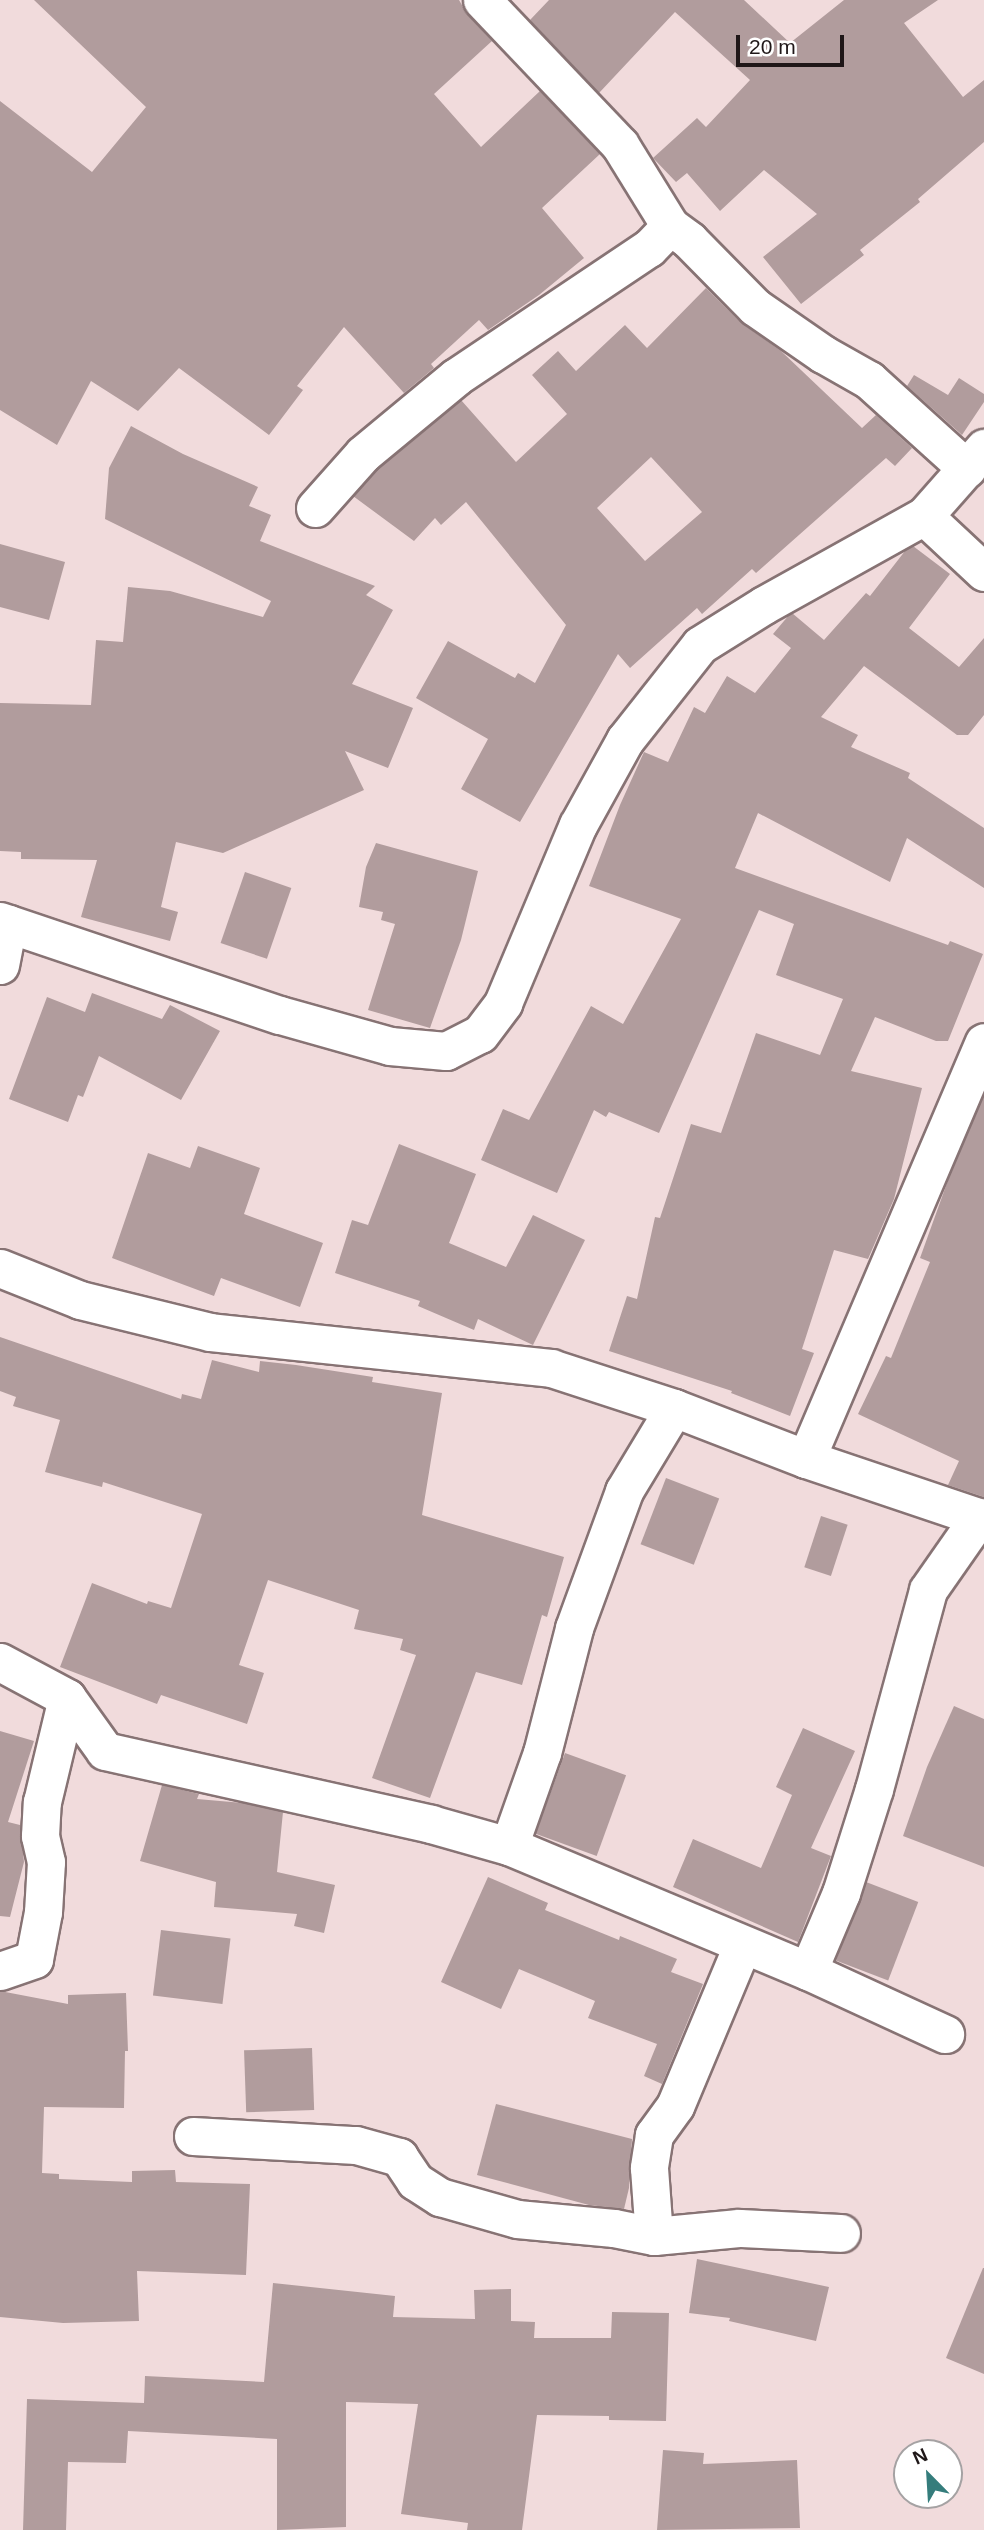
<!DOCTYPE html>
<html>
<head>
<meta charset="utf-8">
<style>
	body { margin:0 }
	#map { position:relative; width:984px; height:2530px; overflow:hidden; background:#f1dbdc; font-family:Arial,sans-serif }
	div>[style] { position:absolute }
	.building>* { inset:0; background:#b19c9d; transform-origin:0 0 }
	.roads { filter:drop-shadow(2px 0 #877374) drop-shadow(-2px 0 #877374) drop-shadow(0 2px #877374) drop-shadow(0 -2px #877374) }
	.street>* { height:37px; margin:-18.5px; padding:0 18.5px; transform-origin:18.5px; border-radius:18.5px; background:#fff }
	span { translate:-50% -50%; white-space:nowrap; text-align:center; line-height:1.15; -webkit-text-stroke:6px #fff; paint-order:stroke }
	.north { position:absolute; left:893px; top:2439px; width:70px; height:70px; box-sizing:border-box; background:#fff; border:2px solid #a5a2a3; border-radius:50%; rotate:336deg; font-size:19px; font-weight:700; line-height:28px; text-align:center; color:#1f1718 }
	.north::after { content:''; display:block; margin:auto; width:24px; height:32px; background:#357d7c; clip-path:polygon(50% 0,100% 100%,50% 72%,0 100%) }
	.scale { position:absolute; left:736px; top:35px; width:108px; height:32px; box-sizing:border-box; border:4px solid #1f1718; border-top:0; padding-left:9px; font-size:21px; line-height:24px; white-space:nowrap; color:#1f1718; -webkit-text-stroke:5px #fff; paint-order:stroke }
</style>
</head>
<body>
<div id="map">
	<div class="building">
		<i style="clip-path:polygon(34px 0,459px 0,467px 14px,492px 41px,434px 94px,481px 147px,540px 91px,600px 154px,542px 208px,584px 258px,539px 295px,488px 330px,479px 320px,431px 364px,434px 368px,404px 393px,344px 327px,297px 386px,303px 390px,269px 435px,179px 368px,138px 411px,91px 381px,57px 445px,0 410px,0 101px,92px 172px,146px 107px)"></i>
		<i style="clip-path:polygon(549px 0,744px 0,790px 43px,844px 0,938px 0,904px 23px,963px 97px,984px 80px,984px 142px,918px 199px,920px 202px,860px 250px,864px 255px,801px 304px,763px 257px,817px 214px,764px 170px,720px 211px,687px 173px,676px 182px,653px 158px,697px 118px,706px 127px,750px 80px,675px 12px,599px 93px,530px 20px)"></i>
		<i style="clip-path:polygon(evenodd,706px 288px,740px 322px,781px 351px,862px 428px,876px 415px,912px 448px,895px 466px,886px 458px,756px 573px,752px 569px,702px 614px,697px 608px,630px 668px,618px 654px,520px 822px,461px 789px,488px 739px,416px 698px,448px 641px,515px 678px,518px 673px,535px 683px,566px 625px,466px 502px,441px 525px,435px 518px,414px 541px,353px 496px,378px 469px,461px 400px,516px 462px,567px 414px,532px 375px,558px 351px,576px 371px,625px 325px,647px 348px,706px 288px,651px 457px,702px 512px,645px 561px,597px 508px,651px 457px)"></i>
		<i style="clip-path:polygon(914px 375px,948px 395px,959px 378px,984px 394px,984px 402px,962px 435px,907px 386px)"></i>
		<i style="clip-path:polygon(131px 426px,183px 454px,258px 487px,249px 506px,271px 515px,260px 541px,375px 586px,366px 595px,393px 610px,352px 684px,413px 708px,388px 768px,345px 751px,364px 790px,223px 853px,176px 842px,161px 907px,178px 912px,170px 941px,81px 917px,97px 860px,21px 859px,21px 852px,0 851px,0 703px,91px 705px,96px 640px,123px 642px,128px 587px,170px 591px,263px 617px,271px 601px,105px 519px,109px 468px)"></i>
		<i style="clip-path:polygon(0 544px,65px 562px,49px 620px,0 607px)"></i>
		<i style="clip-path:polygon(913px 546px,950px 574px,909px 628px,959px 667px,984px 638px,984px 715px,968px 735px,957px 735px,864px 666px,821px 717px,858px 735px,851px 747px,910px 773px,908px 778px,984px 828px,984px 888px,907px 838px,890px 882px,758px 813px,735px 868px,948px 945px,950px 941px,983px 954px,948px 1041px,936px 1041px,875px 1017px,851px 1071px,922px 1088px,894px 1199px,868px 1259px,834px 1250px,802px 1349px,814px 1353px,790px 1416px,731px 1393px,732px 1391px,609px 1351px,627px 1296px,637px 1299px,655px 1217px,660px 1218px,691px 1124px,721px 1133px,756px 1033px,820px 1055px,843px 999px,776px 975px,794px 924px,759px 910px,659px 1133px,609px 1112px,606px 1117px,594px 1110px,557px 1193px,481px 1160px,503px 1109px,529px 1120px,591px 1006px,623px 1024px,681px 919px,589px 886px,620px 805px,644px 752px,668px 762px,694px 707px,705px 713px,727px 676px,755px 693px,791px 648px,773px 634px,789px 615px,792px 613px,824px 640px,866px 593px,870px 596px,905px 551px)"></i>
		<i style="clip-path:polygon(376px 843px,478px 871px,461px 940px,430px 1028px,368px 1010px,395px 924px,381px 920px,383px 912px,359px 907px,366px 867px)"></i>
		<i style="left:245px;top:872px;width:49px;height:75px;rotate:19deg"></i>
		<i style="clip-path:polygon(92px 993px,162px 1019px,170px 1005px,220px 1031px,181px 1100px,99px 1056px,83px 1097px,78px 1095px,68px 1122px,9px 1099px,47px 997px,85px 1012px)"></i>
		<i style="clip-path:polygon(984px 1095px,984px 1497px,948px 1485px,959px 1461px,858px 1414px,886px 1356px,891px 1358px,930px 1262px,920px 1258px,951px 1172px)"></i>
		<i style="clip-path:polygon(399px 1144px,476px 1174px,449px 1243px,506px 1267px,533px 1215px,585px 1240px,533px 1345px,478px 1319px,474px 1330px,418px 1306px,420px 1301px,335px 1273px,352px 1220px,368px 1225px)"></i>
		<i style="clip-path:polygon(198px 1146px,260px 1168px,244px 1214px,323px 1243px,300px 1307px,221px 1278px,214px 1296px,112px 1258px,148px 1153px,190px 1168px)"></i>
		<i style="clip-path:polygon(0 1337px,181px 1399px,182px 1394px,201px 1399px,212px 1360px,259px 1372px,260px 1361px,296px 1365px,373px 1377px,372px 1382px,442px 1393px,422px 1515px,564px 1557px,547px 1617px,542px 1615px,522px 1685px,476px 1672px,430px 1798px,372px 1778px,416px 1655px,400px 1650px,403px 1639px,354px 1629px,359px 1610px,268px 1580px,239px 1665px,264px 1673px,247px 1724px,161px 1695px,157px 1704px,60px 1667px,92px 1583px,147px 1604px,148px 1601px,171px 1608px,202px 1514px,103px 1482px,102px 1487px,45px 1472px,60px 1420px,13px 1406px,16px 1397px,0 1391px)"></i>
		<i style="left:666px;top:1478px;width:57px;height:71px;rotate:21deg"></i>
		<i style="left:821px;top:1516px;width:28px;height:54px;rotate:18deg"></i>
		<i style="clip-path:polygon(954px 1706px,984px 1719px,984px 1867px,903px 1836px,927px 1767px)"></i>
		<i style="clip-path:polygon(803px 1728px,855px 1751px,811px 1848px,831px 1856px,798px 1942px,673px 1887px,693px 1839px,761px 1868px,792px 1795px,776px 1787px)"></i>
		<i style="clip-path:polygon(0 1731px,34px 1741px,8px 1822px,20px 1825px,24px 1862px,10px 1917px,0 1916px)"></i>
		<i style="left:565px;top:1753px;width:65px;height:86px;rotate:20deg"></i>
		<i style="clip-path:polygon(162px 1785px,199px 1794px,197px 1799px,243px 1803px,283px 1812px,277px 1872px,335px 1885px,324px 1933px,294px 1926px,297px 1914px,214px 1907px,216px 1882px,140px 1861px)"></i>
		<i style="clip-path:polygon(488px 1877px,548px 1903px,545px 1910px,619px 1940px,620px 1936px,677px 1959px,671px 1972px,703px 1984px,662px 2084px,644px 2076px,657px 2044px,588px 2018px,595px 2001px,519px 1969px,501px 2009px,441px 1982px)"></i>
		<i style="left:866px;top:1882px;width:56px;height:84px;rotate:21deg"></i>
		<i style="left:161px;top:1930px;width:70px;height:66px;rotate:7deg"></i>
		<i style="clip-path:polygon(0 1991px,68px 2004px,68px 1995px,126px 1993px,128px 2051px,125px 2051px,124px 2108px,44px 2107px,42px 2173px,59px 2174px,59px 2179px,132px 2182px,132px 2171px,175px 2170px,176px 2182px,250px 2184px,246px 2275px,137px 2271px,139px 2321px,63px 2323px,0 2317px)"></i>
		<i style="left:312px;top:2048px;width:62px;height:68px;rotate:88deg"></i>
		<i style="clip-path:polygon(496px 2104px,632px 2139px,629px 2188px,624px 2209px,589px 2205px,477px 2175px)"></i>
		<i style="clip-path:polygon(697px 2259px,829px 2287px,816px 2341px,729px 2321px,730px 2318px,689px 2313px)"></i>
		<i style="clip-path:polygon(983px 2268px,984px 2268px,984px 2374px,946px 2358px)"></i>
		<i style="clip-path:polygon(273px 2283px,395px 2296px,393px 2317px,475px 2319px,474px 2290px,511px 2289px,511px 2321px,535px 2322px,534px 2338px,611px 2338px,612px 2312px,669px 2313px,666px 2421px,609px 2420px,609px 2416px,537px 2415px,522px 2530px,467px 2530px,468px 2523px,401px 2514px,418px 2404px,346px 2402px,346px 2527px,277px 2530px,277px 2439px,128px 2431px,126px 2463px,68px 2462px,66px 2530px,23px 2530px,27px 2399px,144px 2403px,145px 2376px,264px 2382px)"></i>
		<i style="clip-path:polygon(663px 2450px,704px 2453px,703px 2464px,797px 2460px,800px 2528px,657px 2530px)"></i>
	</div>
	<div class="roads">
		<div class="street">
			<i style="left:482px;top:0;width:200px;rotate:46.4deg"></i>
			<i style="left:620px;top:145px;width:95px;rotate:58.3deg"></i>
			<i style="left:670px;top:226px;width:24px;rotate:36deg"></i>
			<i style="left:689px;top:240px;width:94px;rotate:45.4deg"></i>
			<i style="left:755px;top:307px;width:83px;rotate:34.7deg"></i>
			<i style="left:823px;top:354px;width:53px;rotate:29.5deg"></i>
			<i style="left:869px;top:380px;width:132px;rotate:42.2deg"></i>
			<i style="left:315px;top:508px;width:72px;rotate:-48.4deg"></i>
			<i style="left:363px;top:454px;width:121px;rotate:-39.6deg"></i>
			<i style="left:456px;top:377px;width:232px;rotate:-33.8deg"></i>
			<i style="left:649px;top:248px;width:30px;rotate:-46deg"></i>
			<i style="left:924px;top:516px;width:82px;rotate:43deg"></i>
			<i style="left:0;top:921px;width:295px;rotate:18.6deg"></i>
			<i style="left:280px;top:1015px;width:114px;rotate:15.7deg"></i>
			<i style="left:390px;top:1046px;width:56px;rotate:5.1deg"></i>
			<i style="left:446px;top:1051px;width:38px;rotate:-27deg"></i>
			<i style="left:480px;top:1034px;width:39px;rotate:-53deg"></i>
			<i style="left:503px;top:1003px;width:193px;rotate:-67.2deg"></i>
			<i style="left:578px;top:825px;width:97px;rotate:-61.1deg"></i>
			<i style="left:625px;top:740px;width:121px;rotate:-51.7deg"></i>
			<i style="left:700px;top:645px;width:75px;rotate:-32deg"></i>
			<i style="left:764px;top:605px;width:183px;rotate:-29.1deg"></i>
			<i style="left:924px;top:516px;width:91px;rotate:-48.6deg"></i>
			<i style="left:0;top:965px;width:42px;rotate:-79deg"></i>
			<i style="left:0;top:1268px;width:86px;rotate:21.8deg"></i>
			<i style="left:80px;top:1300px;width:134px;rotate:13.8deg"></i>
			<i style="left:210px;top:1332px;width:343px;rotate:6deg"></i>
			<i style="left:551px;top:1368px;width:129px;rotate:18deg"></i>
			<i style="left:674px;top:1408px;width:142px;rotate:21.1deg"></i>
			<i style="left:806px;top:1459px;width:188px;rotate:18.6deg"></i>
			<i style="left:806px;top:1459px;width:453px;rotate:-66.9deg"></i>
			<i style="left:0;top:1662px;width:76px;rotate:28.2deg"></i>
			<i style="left:67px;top:1698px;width:65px;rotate:54.4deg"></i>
			<i style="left:105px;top:1751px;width:334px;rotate:12.6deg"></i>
			<i style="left:431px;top:1824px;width:81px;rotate:15.8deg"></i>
			<i style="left:509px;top:1846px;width:324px;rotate:22.7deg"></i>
			<i style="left:808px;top:1971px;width:151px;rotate:24.7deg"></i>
			<i style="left:509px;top:1846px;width:99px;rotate:-70.5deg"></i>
			<i style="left:542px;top:1753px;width:129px;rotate:-75.6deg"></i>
			<i style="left:574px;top:1628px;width:146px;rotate:-69.9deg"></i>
			<i style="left:624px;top:1491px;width:97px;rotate:-58.9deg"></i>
			<i style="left:742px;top:1946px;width:173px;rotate:112.7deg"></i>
			<i style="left:675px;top:2106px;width:36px;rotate:126deg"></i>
			<i style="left:654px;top:2135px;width:33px;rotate:99deg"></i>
			<i style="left:649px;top:2168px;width:68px;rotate:85.8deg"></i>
			<i style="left:654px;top:2236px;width:85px;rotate:-5.4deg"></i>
			<i style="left:739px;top:2228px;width:102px;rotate:2.8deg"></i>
			<i style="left:0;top:1971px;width:36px;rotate:-19deg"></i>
			<i style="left:34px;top:1959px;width:48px;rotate:-79.2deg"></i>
			<i style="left:43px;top:1912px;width:50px;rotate:-86.6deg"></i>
			<i style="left:46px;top:1862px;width:27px;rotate:-103deg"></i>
			<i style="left:40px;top:1836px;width:34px;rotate:-87deg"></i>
			<i style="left:42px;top:1802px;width:107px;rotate:-76.5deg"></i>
			<i style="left:808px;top:1971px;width:85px;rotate:-67.1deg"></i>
			<i style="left:841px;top:1893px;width:109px;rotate:-72.4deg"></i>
			<i style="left:874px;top:1789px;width:206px;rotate:-74.8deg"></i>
			<i style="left:928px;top:1590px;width:89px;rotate:-55.1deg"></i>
			<i style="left:193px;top:2136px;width:163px;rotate:3.2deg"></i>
			<i style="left:356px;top:2145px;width:45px;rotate:15.6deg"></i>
			<i style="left:399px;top:2157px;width:29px;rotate:56deg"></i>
			<i style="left:415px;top:2181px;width:30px;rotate:33deg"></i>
			<i style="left:440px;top:2197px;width:80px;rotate:15.9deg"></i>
			<i style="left:517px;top:2219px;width:97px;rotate:5.3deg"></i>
			<i style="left:614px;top:2228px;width:41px;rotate:11.3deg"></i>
		</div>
	</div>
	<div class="north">N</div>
	<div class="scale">20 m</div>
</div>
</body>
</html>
